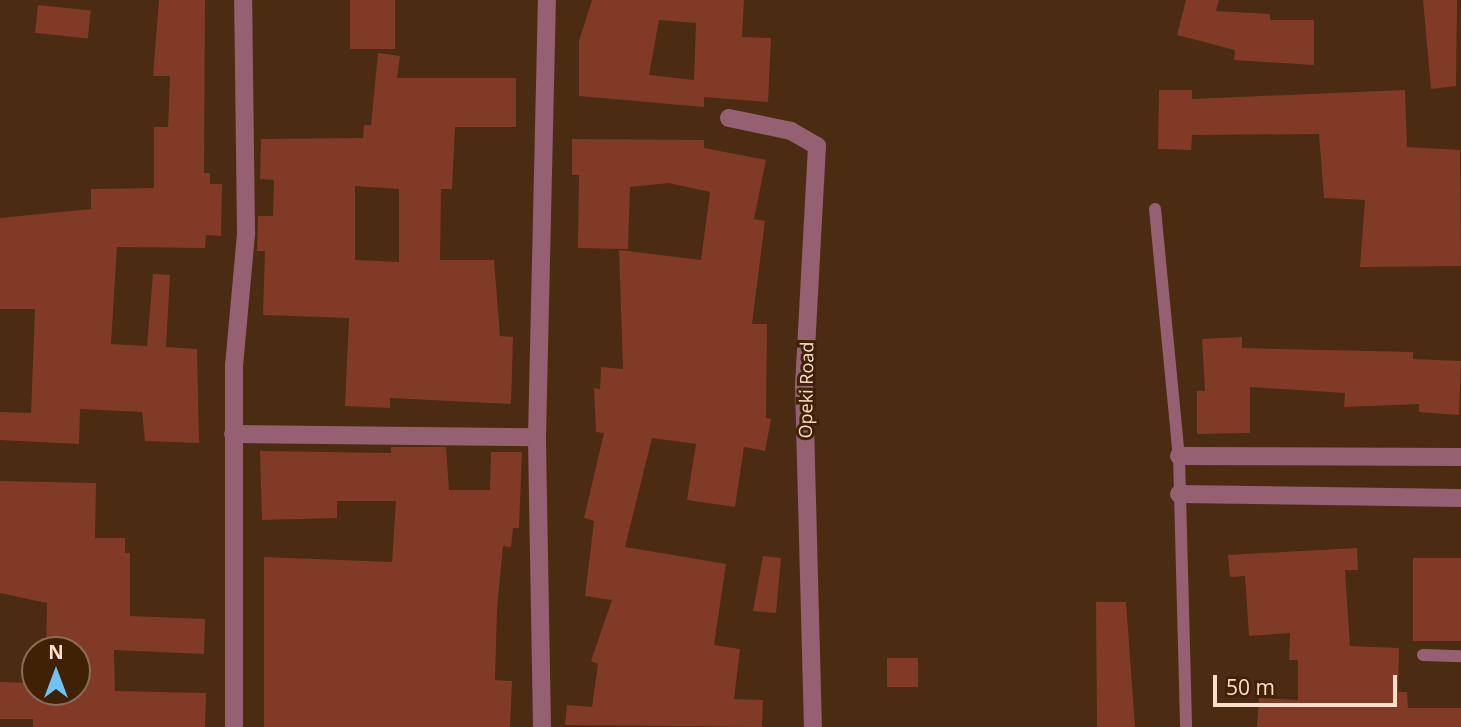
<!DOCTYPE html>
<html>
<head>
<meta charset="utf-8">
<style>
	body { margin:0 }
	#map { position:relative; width:1461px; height:727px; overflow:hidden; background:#4b2b11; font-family:"Open Sans",sans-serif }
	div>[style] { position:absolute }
	.building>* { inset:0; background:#803a25; transform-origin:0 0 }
	.lane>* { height:12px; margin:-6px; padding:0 6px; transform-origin:6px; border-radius:6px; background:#946072 }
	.street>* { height:18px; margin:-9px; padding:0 9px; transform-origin:9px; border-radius:9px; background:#946072 }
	span { translate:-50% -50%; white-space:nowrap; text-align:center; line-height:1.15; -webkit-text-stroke:6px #402106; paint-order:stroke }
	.street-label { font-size:18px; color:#fcdfcb }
	.north { position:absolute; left:21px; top:636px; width:70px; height:70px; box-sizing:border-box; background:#402106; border:2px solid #8b6d55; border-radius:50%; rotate:0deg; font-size:19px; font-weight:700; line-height:28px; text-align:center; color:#fcdfcb }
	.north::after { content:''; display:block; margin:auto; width:24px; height:32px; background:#6fc2f4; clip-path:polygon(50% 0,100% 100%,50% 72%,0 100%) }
	.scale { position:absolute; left:1213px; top:675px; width:184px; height:32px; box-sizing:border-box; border:4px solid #fcdfcb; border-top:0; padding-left:9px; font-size:21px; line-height:24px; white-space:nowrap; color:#fcdfcb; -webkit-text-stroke:5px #402106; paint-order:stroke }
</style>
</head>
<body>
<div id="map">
	<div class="building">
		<i style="clip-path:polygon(159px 0,205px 0,204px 173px,210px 173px,210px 184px,222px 184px,221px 236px,206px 235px,205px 248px,117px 247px,111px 344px,147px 346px,153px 274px,170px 275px,166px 347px,197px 349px,199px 443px,145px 441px,142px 412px,80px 409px,79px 444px,0 440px,0 412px,31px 413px,35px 309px,0 309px,0 218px,91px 209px,91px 189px,154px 188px,154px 127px,168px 127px,170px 76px,153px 76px)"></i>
		<i style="left:350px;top:0;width:45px;height:49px"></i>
		<i style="clip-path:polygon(evenodd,592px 0,744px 0,742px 37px,771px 38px,768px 102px,704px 97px,704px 107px,579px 96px,579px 41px,592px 0,659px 20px,696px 23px,694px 80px,649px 75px,659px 20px)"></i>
		<i style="clip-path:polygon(1186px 0,1219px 0,1216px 11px,1270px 14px,1270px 20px,1314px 20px,1314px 65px,1234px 60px,1235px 50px,1177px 35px)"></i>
		<i style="clip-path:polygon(1423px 0,1457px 0,1456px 86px,1431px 89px)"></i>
		<i style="left:38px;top:5px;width:53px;height:28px;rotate:6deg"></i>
		<i style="clip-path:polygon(evenodd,378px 53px,400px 56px,397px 78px,516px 78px,516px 127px,455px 127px,452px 189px,441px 189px,440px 260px,494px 260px,500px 336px,513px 337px,511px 404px,390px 398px,390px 408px,345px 406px,349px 318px,263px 315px,265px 251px,257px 251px,258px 216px,273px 216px,274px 180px,260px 179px,261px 139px,363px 138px,364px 125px,371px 125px,378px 53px,355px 186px,399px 189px,399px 262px,355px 260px,355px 186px)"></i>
		<i style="clip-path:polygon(1159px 90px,1192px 90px,1192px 99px,1405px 90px,1407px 147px,1460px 150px,1461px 266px,1360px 267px,1365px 200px,1324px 198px,1319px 134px,1192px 135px,1191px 150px,1158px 149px)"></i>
		<i style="clip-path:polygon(572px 139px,704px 140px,704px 148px,766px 160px,754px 219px,765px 221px,752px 324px,767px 324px,766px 418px,771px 419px,765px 451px,744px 447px,735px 507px,687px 500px,696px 444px,652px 438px,625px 547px,726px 564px,714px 645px,740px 649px,734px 699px,763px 700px,762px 727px,565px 725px,567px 705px,592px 707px,598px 664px,591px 661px,612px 600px,585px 596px,594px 521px,584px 518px,604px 433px,596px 432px,594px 388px,600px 389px,601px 367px,623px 369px,619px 250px,701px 260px,710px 192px,669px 183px,630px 187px,628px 249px,578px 248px,579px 175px,572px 175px)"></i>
		<i style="clip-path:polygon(1242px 337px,1242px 348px,1413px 352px,1413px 359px,1461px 361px,1459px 415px,1419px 412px,1419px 404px,1344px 407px,1345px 393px,1250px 387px,1250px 433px,1197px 434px,1197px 391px,1205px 391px,1202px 339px)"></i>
		<i style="clip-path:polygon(391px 447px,446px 447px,449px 490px,490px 490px,491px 452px,522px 452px,519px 528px,513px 528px,511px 547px,503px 546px,497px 609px,495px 680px,512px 681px,510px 727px,264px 727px,264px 557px,392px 562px,396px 501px,337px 501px,337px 518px,262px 520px,260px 451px,391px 453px)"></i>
		<i style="clip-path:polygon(0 481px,96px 483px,95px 538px,125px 538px,125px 553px,130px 553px,130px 616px,205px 619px,204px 654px,114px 650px,115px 691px,206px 693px,205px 727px,33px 727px,33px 719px,0 719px,0 682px,35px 683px,35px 692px,79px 692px,78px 650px,46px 650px,47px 603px,0 593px)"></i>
		<i style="clip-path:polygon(1357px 548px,1358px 570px,1345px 570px,1350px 646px,1399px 648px,1398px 692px,1407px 692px,1408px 708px,1461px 708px,1461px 727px,1257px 727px,1259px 698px,1298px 700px,1298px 660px,1289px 660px,1290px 633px,1249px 636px,1245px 576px,1230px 577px,1228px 555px)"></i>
		<i style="clip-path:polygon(763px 556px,781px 558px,776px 613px,753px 611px)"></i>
		<i style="left:1461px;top:558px;width:83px;height:48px;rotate:90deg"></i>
		<i style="clip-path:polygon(1096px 602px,1126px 602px,1135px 727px,1097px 727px)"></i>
		<i style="left:918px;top:658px;width:29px;height:31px;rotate:90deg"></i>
	</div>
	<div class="lane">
		<i style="left:1155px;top:209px;width:248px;rotate:84.5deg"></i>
		<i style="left:1179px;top:456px;width:271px;rotate:88.5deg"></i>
		<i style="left:1423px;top:655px;width:38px;rotate:2deg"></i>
	</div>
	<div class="street">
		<i style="left:729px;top:118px;width:63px;rotate:11.8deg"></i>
		<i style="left:791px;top:131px;width:30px;rotate:30deg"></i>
		<i style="left:817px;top:146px;width:240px;rotate:93.1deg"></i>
		<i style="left:804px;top:386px;width:341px;rotate:88.5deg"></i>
		<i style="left:233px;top:434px;width:304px;rotate:0.6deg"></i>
		<i style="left:1179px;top:456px;width:282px;rotate:0.2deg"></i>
		<i style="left:1179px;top:494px;width:282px;rotate:0.8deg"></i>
		<i style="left:234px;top:727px;width:361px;rotate:-90deg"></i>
		<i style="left:234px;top:366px;width:134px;rotate:-84.8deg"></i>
		<i style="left:246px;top:233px;width:233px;rotate:-90.7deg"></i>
		<i style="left:542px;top:727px;width:290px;rotate:-91deg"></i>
		<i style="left:537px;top:437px;width:437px;rotate:-88.7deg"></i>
	</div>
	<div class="street-label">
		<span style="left:806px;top:390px;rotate:-89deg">Opeki Road</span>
	</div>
	<div class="north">N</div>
	<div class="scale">50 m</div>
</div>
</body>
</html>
